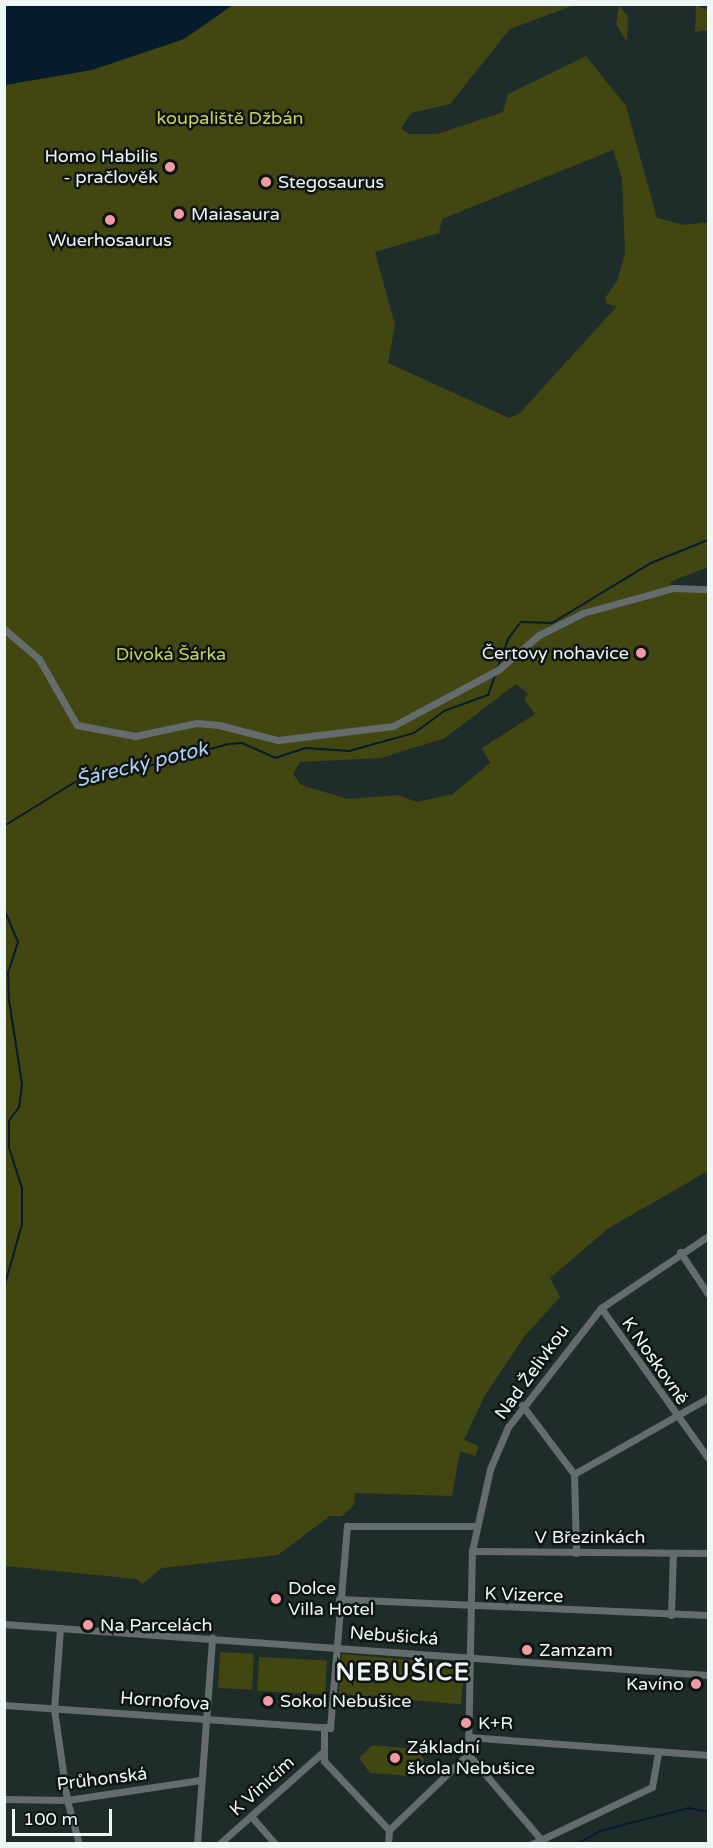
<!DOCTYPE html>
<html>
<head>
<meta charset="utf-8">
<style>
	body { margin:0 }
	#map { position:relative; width:713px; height:1848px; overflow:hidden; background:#1e2d2a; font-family:"Varela Round",sans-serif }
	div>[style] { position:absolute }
	.green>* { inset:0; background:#424611; transform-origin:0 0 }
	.water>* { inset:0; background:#061b2d }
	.stream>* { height:2px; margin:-1px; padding:0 1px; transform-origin:1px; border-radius:1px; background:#061b2d }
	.minor>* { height:7px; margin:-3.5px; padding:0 3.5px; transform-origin:3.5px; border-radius:3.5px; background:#656c6e }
	.dots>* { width:16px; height:16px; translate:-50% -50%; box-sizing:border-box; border:3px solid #0d1412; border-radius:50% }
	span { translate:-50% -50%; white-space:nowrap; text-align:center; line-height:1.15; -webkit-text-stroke:5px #0d1412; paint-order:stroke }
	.park-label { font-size:18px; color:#c7d25b }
	.poi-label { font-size:18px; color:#eef7f5 }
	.right { translate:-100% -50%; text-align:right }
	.left { translate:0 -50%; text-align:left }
	.street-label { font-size:18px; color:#eef7f5 }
	.water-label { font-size:20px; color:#b0d1f1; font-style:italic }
	.district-label { font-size:24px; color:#eef7f5; font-weight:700; letter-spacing:1.5px }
	.frame { position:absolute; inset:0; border:6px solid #eef7f5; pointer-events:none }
	.scale { position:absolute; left:12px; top:1809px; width:100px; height:27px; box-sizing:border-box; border:3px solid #eef7f5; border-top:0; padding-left:8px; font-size:18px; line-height:21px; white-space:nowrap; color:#eef7f5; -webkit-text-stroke:4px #0d1412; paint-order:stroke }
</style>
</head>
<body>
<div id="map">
	<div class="green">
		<i style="clip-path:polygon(evenodd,233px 4px,574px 5px,510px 29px,450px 104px,411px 113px,401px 128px,409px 134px,437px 134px,503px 112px,508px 94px,586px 56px,626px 106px,657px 218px,684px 225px,708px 222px,708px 567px,670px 582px,673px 591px,708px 591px,708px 1171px,609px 1228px,550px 1278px,560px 1297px,524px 1337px,484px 1397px,464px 1440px,479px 1446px,475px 1456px,460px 1451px,452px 1496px,355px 1493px,354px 1505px,342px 1516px,330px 1516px,278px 1555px,162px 1568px,142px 1584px,137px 1579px,5px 1566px,5px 85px,105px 65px,157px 47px,233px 4px,613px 150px,622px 178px,625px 254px,617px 281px,605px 298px,607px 304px,617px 306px,519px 414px,509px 418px,388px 363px,395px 325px,375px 252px,439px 233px,442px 219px,613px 150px,233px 4px,516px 684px,528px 694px,524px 699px,535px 714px,482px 748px,490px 763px,453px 794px,417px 802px,397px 795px,348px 799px,301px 785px,293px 774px,300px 762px,381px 758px,445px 738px,516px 684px)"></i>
		<i style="clip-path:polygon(619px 5px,628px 17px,627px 42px,616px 24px)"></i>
		<i style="clip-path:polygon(696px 5px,708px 11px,708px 30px,695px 32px)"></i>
		<i style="left:220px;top:1652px;width:34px;height:36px;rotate:3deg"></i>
		<i style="left:342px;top:1654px;width:123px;height:40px;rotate:5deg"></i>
		<i style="left:259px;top:1657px;width:68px;height:34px;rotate:3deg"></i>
		<i style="clip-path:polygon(372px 1745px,417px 1749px,424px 1760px,422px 1769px,410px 1776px,370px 1773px,359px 1758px)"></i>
	</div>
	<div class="water">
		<i style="clip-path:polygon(5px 4px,233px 4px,233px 5px,184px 39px,92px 70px,5px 85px)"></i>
	</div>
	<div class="stream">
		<i style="left:4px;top:826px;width:93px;rotate:-31.8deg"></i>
		<i style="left:83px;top:777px;width:40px;rotate:-5.7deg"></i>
		<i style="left:123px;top:773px;width:109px;rotate:-15.4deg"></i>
		<i style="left:228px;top:744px;width:14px;rotate:-4deg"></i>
		<i style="left:242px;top:743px;width:36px;rotate:24deg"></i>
		<i style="left:275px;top:758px;width:33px;rotate:-18deg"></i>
		<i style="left:306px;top:748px;width:43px;rotate:4deg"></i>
		<i style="left:349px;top:751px;width:67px;rotate:-15.5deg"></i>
		<i style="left:414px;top:733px;width:37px;rotate:-36deg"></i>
		<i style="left:444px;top:711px;width:47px;rotate:-20deg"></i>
		<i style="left:488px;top:695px;width:59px;rotate:-70.3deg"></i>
		<i style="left:508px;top:639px;width:21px;rotate:-53deg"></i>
		<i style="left:521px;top:622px;width:31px;rotate:2deg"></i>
		<i style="left:552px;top:623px;width:116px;rotate:-31.2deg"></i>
		<i style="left:651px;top:563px;width:61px;rotate:-22deg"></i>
		<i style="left:4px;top:909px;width:36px;rotate:67deg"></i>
		<i style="left:18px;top:942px;width:33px;rotate:108deg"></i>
		<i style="left:8px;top:973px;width:27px;rotate:88deg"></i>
		<i style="left:9px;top:1000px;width:85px;rotate:81.2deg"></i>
		<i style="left:22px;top:1084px;width:23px;rotate:97deg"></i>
		<i style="left:19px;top:1107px;width:17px;rotate:126deg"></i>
		<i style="left:9px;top:1121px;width:27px;rotate:90deg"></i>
		<i style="left:9px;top:1148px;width:42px;rotate:72deg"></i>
		<i style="left:22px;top:1188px;width:36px;rotate:90deg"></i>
		<i style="left:22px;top:1224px;width:66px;rotate:105.7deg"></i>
		<i style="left:577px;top:1844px;width:26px;rotate:-29deg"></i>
		<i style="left:600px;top:1831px;width:91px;rotate:-14.6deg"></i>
		<i style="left:688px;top:1808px;width:20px;rotate:11deg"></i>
	</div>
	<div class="minor">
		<i style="left:4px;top:629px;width:46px;rotate:40.6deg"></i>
		<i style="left:39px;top:659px;width:76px;rotate:60.1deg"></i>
		<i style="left:77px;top:725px;width:59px;rotate:10.7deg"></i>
		<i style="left:135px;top:736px;width:62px;rotate:-12deg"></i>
		<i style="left:196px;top:723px;width:23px;rotate:5deg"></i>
		<i style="left:219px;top:725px;width:61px;rotate:14.3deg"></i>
		<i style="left:278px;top:740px;width:116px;rotate:-6.9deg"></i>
		<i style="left:393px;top:726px;width:119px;rotate:-28.1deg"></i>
		<i style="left:498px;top:670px;width:54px;rotate:-40.5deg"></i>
		<i style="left:539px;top:635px;width:49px;rotate:-26.6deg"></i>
		<i style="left:583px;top:613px;width:93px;rotate:-15.5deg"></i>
		<i style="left:673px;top:588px;width:35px;rotate:2deg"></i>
		<i style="left:680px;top:1252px;width:50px;rotate:56.3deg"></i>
		<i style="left:601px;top:1308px;width:184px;rotate:54.5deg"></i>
		<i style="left:522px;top:1405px;width:86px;rotate:53deg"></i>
		<i style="left:574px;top:1474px;width:79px;rotate:88.5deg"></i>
		<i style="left:574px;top:1474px;width:154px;rotate:-29.6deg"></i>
		<i style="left:472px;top:1551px;width:236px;rotate:0.5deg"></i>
		<i style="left:339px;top:1599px;width:369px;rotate:2.5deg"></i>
		<i style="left:671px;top:1615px;width:62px;rotate:-88.2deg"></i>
		<i style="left:4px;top:1624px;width:706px;rotate:4.14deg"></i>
		<i style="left:60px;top:1628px;width:81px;rotate:94.2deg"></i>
		<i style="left:54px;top:1709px;width:92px;rotate:81.9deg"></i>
		<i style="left:67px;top:1800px;width:46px;rotate:74.7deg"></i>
		<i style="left:4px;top:1705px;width:327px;rotate:4deg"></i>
		<i style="left:330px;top:1728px;width:203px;rotate:-85.2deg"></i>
		<i style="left:347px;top:1526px;width:129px"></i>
		<i style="left:324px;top:1727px;width:34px;rotate:90deg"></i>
		<i style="left:324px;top:1761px;width:95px;rotate:46.7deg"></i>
		<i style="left:389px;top:1830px;width:110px;rotate:-43.9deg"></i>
		<i style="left:468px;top:1754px;width:203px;rotate:-88.9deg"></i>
		<i style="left:472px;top:1551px;width:84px;rotate:-77.6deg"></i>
		<i style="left:490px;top:1469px;width:46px;rotate:-66.8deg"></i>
		<i style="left:508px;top:1427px;width:151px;rotate:-52deg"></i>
		<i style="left:601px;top:1308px;width:129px;rotate:-33.9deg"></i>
		<i style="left:468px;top:1737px;width:241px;rotate:4.3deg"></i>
		<i style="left:468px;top:1754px;width:118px;rotate:49.5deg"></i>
		<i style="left:4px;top:1799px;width:63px;rotate:0.9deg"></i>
		<i style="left:67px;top:1800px;width:135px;rotate:-8.5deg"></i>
		<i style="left:251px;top:1816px;width:37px;rotate:49deg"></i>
		<i style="left:197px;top:1844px;width:207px;rotate:-85.8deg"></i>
		<i style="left:219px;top:1844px;width:140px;rotate:-41.5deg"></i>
		<i style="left:388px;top:1844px;width:14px;rotate:-86deg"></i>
		<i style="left:532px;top:1844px;width:133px;rotate:-25.4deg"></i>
		<i style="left:652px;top:1787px;width:36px;rotate:-80deg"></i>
	</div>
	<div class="dots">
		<i style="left:170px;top:167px;background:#f49aa3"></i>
		<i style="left:266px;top:182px;background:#f49aa3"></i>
		<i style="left:179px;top:214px;background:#f49aa3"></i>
		<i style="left:110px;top:220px;background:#f49aa3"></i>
		<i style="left:641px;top:653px;background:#f49aa3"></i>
		<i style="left:276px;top:1599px;background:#f49aa3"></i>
		<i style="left:88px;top:1625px;background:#f49aa3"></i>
		<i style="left:527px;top:1650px;background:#f49aa3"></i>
		<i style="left:696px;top:1684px;background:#f49aa3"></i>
		<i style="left:268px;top:1701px;background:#f49aa3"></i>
		<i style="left:466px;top:1723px;background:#f49aa3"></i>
		<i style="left:395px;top:1758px;background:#f49aa3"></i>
	</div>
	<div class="park-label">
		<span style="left:230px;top:118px">koupaliště Džbán</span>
		<span style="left:171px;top:654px">Divoká Šárka</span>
	</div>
	<div class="poi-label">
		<span class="right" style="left:158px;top:167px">Homo Habilis<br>- pračlověk</span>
		<span class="left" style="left:278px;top:182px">Stegosaurus</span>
		<span class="left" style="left:191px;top:214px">Maiasaura</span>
		<span style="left:110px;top:240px">Wuerhosaurus</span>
		<span class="right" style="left:629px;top:653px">Čertovy nohavice</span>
		<span class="left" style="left:288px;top:1599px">Dolce<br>Villa Hotel</span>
		<span class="left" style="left:100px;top:1625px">Na Parcelách</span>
		<span class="left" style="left:539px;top:1650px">Zamzam</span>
		<span class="right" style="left:684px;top:1684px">Kavíno</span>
		<span class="left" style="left:280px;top:1701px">Sokol Nebušice</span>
		<span class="left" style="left:478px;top:1723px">K+R</span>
		<span class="left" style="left:407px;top:1758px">Základní<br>škola Nebušice</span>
	</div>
	<div class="street-label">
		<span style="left:655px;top:1361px;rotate:55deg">K Noskovně</span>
		<span style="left:532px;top:1372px;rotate:-54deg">Nad Želivkou</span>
		<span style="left:590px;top:1537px">V Březinkách</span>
		<span style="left:524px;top:1595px;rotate:2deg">K Vizerce</span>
		<span style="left:394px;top:1636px;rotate:4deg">Nebušická</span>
		<span style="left:165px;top:1701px;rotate:4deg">Hornofova</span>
		<span style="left:102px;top:1779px;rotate:-7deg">Průhonská</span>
		<span style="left:262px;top:1786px;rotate:-42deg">K Vinicím</span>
	</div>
	<div class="water-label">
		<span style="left:142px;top:765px;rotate:-14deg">Šárecký potok</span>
	</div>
	<div class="district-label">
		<span style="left:403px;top:1673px">NEBUŠICE</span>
	</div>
	<div class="frame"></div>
	<div class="scale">100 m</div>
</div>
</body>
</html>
